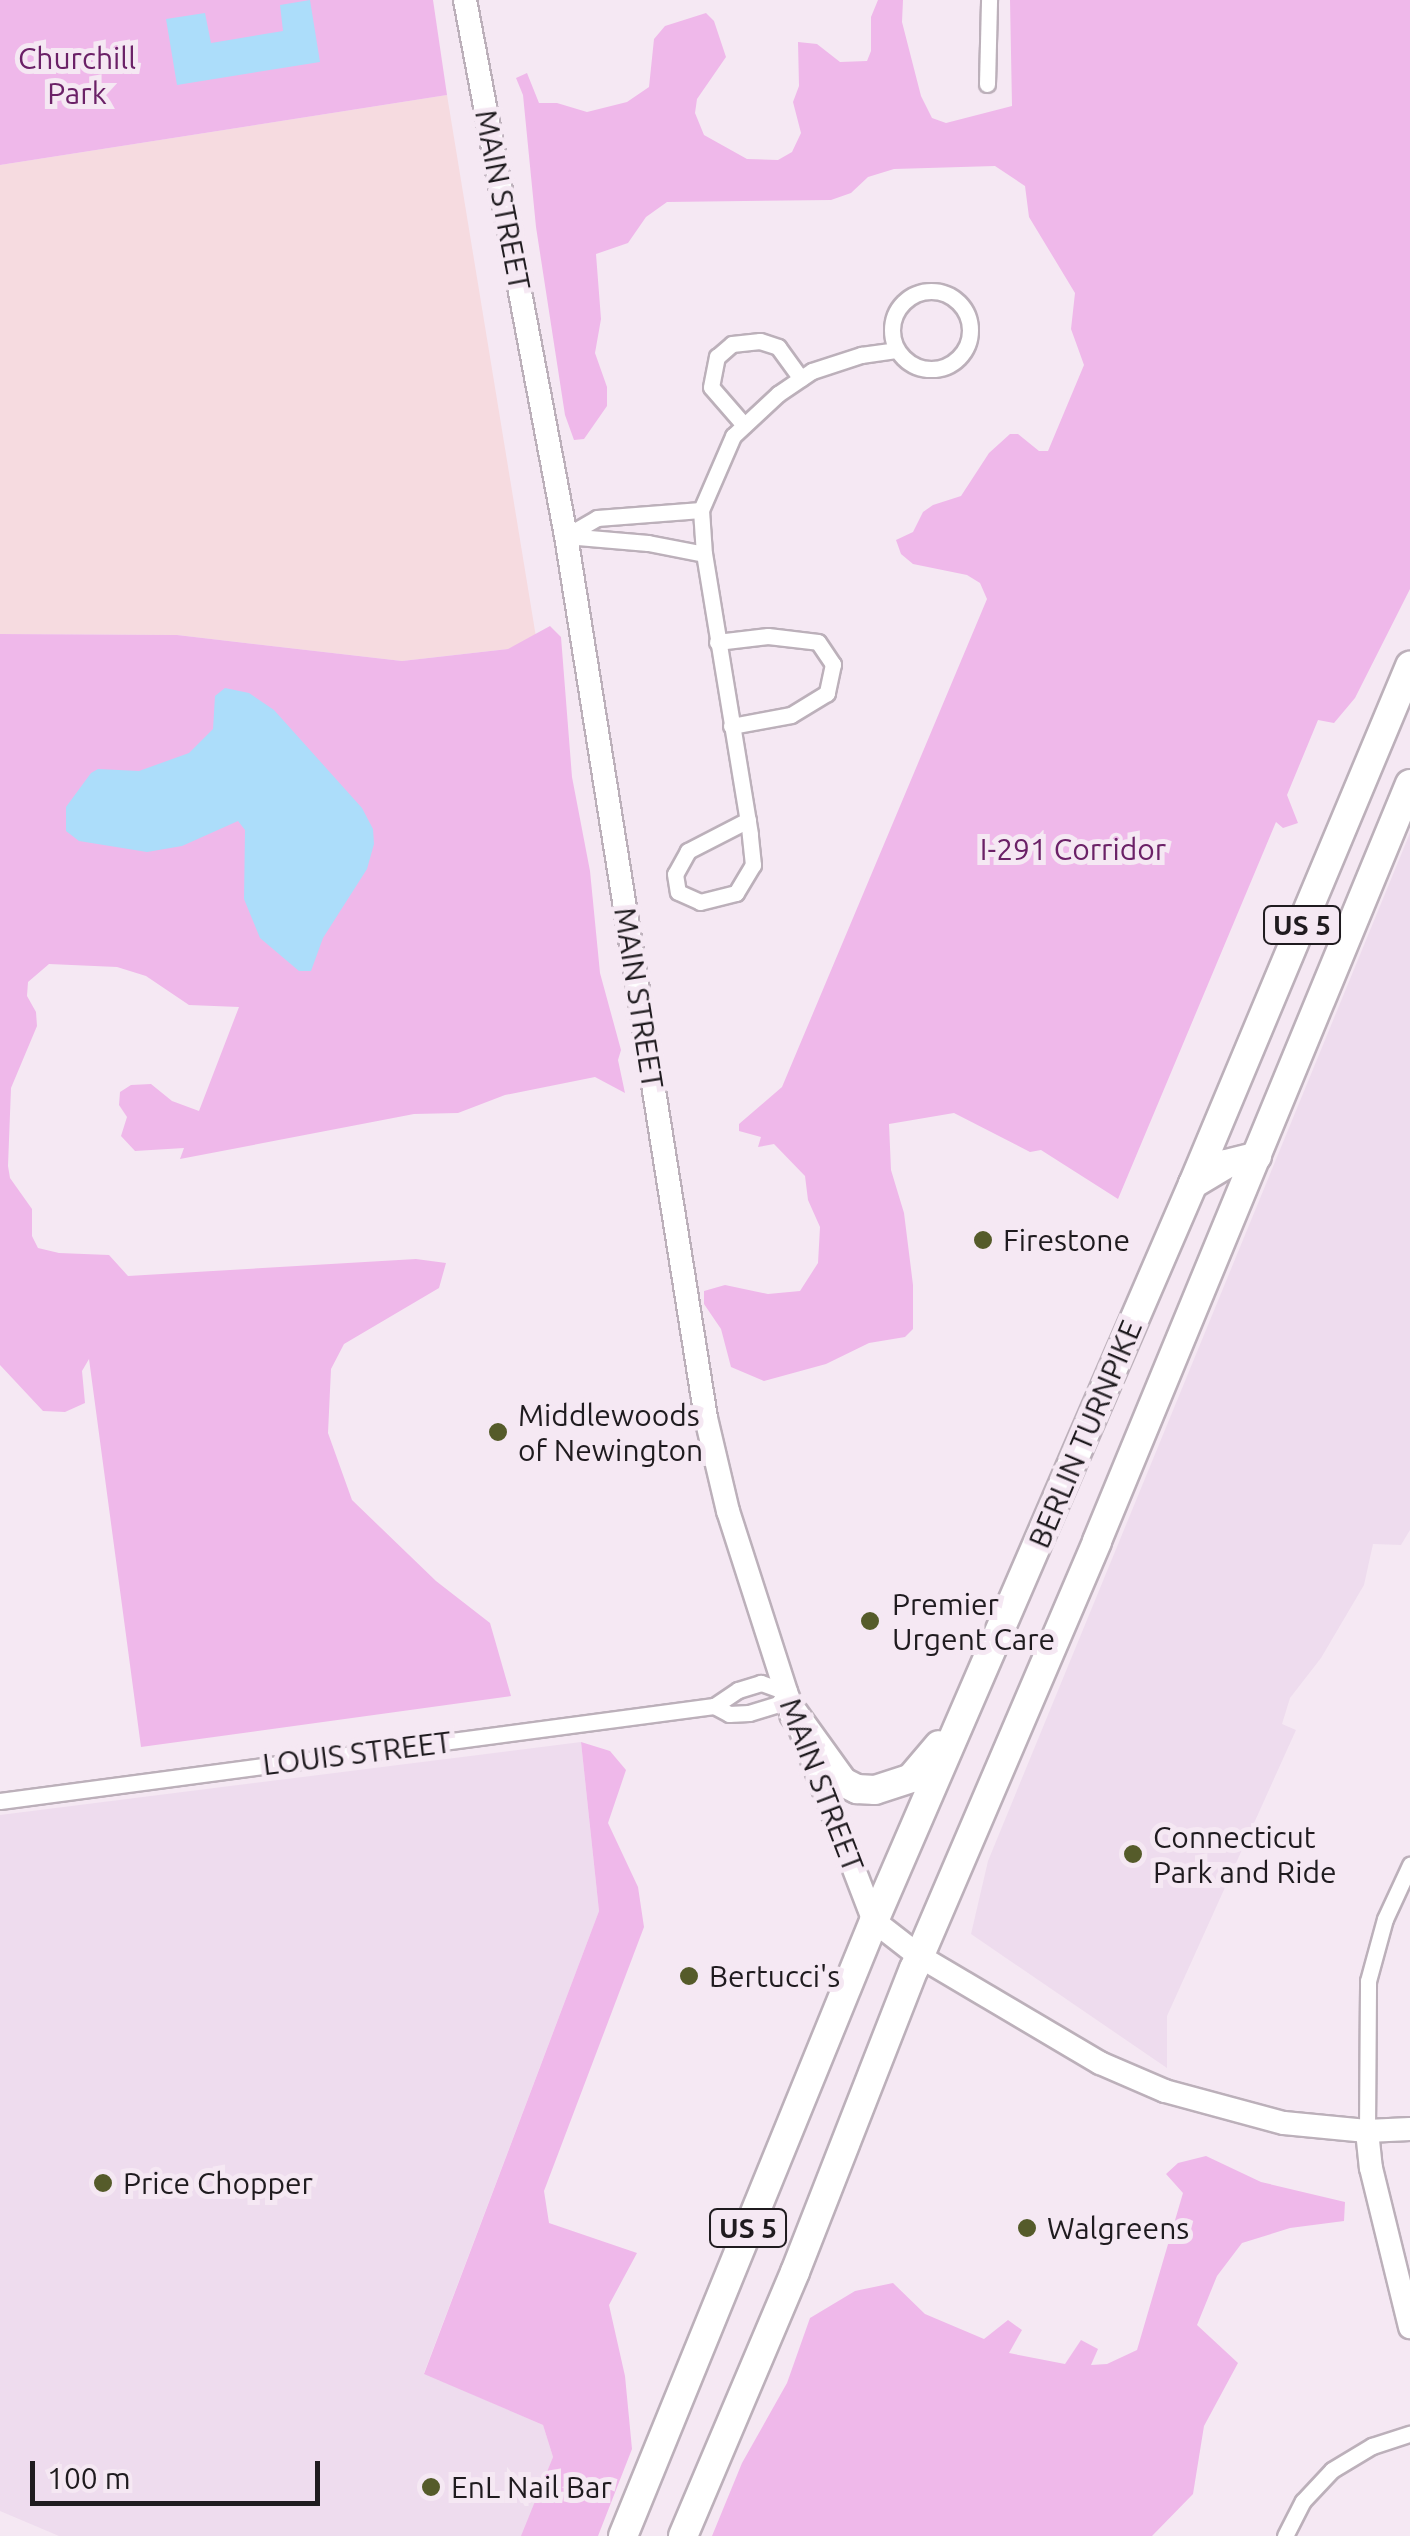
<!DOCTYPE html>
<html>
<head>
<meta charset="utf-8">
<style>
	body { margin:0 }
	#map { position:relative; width:1410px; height:2536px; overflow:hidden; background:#f5e8f3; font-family:Ubuntu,sans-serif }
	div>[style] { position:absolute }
	.commercial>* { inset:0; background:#eedcee }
	.industrial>* { inset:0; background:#f6dbe0 }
	.green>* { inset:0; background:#efb8ea }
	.water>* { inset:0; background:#acddfa }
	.roads { filter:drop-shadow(2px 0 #bcb0ba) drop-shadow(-2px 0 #bcb0ba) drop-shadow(0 2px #bcb0ba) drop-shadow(0 -2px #bcb0ba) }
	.street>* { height:15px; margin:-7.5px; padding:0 7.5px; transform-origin:7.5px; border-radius:7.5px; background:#fff }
	.street>.ring { margin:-7.5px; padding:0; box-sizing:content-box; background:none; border:15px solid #fff; border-radius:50% }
	.secondary>* { height:22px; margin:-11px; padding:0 11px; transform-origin:11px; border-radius:11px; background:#fff }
	.highway>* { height:28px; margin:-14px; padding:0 14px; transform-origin:14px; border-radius:14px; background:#fff }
	.dots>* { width:28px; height:28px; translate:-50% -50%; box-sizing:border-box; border:5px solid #f5e8f3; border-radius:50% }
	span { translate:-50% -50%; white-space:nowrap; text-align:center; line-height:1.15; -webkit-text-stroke:10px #f5e8f3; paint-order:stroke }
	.shield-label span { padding:2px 8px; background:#f5e8f3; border:2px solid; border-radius:8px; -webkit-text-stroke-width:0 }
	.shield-label { font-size:28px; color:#1f1b1f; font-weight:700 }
	.park-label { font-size:30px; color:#6b2167 }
	.street-label { font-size:30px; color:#1f1b1f }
	.poi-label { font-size:30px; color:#1f1b1f }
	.left { translate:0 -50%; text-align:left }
	.scale { position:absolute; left:30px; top:2461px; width:290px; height:45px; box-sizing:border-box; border:5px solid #1f1b1f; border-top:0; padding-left:12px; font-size:30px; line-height:35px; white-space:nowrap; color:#1f1b1f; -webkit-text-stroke:8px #f5e8f3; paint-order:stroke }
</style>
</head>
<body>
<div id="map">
	<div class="commercial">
		<i style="clip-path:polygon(1410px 833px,1410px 1530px,1401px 1545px,1373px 1544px,1364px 1585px,1321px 1658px,1290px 1698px,1282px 1724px,1296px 1730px,1167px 2016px,1167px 2068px,971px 1934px,988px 1861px)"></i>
		<i style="clip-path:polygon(581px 1742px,599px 1911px,424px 2373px,543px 2425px,553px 2457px,523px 2536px,59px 2536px,0 2511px,0 1815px)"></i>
	</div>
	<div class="industrial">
		<i style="clip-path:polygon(447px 95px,536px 637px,508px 649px,402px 661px,177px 635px,0 634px,0 165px)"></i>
	</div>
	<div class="green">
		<i style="clip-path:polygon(0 0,433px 0,447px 95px,0 165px)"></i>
		<i style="clip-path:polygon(878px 0,903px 0,902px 22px,921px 96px,932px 118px,946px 123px,1012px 106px,1010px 0,1410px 0,1410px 589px,1355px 698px,1334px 723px,1318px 720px,1287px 795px,1298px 823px,1283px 828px,1276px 822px,1118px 1199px,1041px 1150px,1030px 1152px,954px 1113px,889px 1124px,891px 1170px,904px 1213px,913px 1285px,913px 1329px,905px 1337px,869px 1343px,826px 1364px,764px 1381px,731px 1367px,721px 1329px,704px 1304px,704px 1291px,725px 1285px,768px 1294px,800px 1291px,818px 1263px,820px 1227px,808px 1200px,805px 1176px,774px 1144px,758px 1147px,761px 1137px,739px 1131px,739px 1124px,782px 1087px,987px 599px,980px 583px,967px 575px,913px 564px,901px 554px,896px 540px,913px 532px,923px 512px,933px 505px,961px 496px,989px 453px,1010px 434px,1018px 434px,1039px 451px,1048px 451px,1084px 365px,1071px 329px,1075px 293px,1029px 217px,1025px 186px,995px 166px,894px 169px,868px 177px,851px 193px,831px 200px,667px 202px,646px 217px,628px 243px,596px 254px,601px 319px,595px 353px,607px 387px,607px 406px,584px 439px,574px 440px,565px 415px,536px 227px,523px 95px,516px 78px,527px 73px,539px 103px,557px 103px,587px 112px,627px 102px,649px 87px,654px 39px,665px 26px,706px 13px,714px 21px,726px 57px,697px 99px,695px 113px,704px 135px,747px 159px,778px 160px,792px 152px,801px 133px,793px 102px,799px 86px,798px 42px,817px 44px,840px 62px,867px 61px,871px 51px,871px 17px)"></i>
		<i style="clip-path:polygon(550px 626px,561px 637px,572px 777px,590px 871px,600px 973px,621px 1050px,618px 1060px,625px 1093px,595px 1077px,505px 1095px,458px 1113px,414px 1114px,180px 1159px,184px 1148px,135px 1151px,121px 1136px,127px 1117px,119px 1105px,120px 1092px,131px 1085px,151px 1084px,172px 1101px,199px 1111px,239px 1007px,189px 1005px,146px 976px,117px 967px,49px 964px,28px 982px,27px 996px,36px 1012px,37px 1026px,11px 1088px,8px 1166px,10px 1178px,32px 1209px,32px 1236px,38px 1248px,59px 1253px,109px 1255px,128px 1276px,416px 1259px,446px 1263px,439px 1288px,344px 1344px,331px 1369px,328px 1433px,352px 1500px,436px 1581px,490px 1623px,511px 1696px,141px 1747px,89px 1359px,82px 1371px,85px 1403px,65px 1412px,43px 1411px,0 1365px,0 634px,177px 635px,402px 661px,508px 649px)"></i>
		<i style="clip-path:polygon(581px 1742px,610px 1751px,626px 1770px,608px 1823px,638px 1887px,644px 1927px,544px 2191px,549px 2223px,637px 2253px,609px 2305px,625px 2376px,632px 2449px,598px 2536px,521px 2536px,553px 2457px,543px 2425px,424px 2374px,599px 1911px)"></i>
		<i style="clip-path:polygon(1206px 2156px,1261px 2182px,1345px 2202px,1344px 2221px,1290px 2228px,1242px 2243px,1217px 2276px,1197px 2325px,1238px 2363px,1204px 2426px,1193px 2494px,1152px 2536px,712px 2536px,742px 2463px,787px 2383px,810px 2318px,855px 2291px,893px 2283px,925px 2314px,984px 2339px,1008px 2320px,1022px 2330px,1009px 2353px,1065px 2364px,1081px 2340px,1098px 2349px,1091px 2365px,1107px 2364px,1137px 2350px,1183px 2193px,1166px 2174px,1178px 2163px)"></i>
	</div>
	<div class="water">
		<i style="clip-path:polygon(310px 0,320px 62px,177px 85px,166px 19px,205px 13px,211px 43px,283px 31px,280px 5px)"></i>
		<i style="clip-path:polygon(225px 688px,249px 693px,274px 710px,362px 808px,373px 829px,374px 844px,367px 869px,323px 938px,311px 971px,299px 971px,260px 938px,244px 899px,245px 830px,238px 821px,182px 846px,147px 852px,79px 841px,66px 831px,66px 807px,91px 773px,98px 769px,139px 771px,189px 753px,213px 729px,215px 696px)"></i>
	</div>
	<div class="roads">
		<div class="street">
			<i style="left:987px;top:84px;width:84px;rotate:-88.6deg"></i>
			<i class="ring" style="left:892px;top:291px;width:63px;height:63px"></i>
			<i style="left:744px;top:425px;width:50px;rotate:-131deg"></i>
			<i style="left:711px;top:387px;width:31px;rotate:-79deg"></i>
			<i style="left:717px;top:357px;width:20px;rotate:-41deg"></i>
			<i style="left:732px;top:344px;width:28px;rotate:-6deg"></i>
			<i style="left:760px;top:341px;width:19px;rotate:18deg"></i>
			<i style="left:778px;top:347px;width:39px;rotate:54deg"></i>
			<i style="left:566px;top:536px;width:36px;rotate:-30deg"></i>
			<i style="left:597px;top:518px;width:104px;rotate:-4.4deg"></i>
			<i style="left:566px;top:536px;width:82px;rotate:4.9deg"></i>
			<i style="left:648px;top:543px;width:57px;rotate:11.1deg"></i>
			<i style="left:717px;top:642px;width:51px;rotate:-6.7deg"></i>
			<i style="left:768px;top:636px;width:50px;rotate:6.8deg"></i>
			<i style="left:818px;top:642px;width:27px;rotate:56deg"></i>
			<i style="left:833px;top:664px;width:30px;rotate:102deg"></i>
			<i style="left:827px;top:693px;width:42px;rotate:148.6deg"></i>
			<i style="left:791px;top:715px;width:61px;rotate:169.6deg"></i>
			<i style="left:748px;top:820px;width:68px;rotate:152.7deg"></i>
			<i style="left:688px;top:851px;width:26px;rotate:119deg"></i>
			<i style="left:675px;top:874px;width:18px;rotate:81deg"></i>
			<i style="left:678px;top:892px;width:24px;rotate:24deg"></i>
			<i style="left:700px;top:902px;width:37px;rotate:-14deg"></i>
			<i style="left:736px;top:893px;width:33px;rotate:-59deg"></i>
			<i style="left:753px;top:865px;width:31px;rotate:-96deg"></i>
			<i style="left:750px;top:834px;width:284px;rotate:-99.3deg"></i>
			<i style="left:704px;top:554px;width:44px;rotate:-93.9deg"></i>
			<i style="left:701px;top:510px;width:81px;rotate:-66.6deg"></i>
			<i style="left:733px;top:436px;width:62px;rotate:-43deg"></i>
			<i style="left:778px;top:394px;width:41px;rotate:-34.1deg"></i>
			<i style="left:812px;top:371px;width:52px;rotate:-18.1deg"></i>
			<i style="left:861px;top:355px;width:35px;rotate:-8deg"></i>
			<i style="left:0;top:1801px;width:720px;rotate:-7.58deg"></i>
			<i style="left:714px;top:1706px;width:17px;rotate:28deg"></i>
			<i style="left:729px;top:1714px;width:20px;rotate:-3deg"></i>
			<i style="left:749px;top:1713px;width:30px;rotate:-17deg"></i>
			<i style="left:778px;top:1704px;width:14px;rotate:-56deg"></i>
			<i style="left:786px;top:1692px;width:27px;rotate:-160deg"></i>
			<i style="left:761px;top:1683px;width:24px;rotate:163deg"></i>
			<i style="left:738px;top:1690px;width:29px;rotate:146deg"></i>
			<i style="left:1367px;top:2131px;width:150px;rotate:-89.6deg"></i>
			<i style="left:1368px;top:1981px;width:64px;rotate:-74.7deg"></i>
			<i style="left:1385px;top:1919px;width:60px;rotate:-65.2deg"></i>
			<i style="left:1285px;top:2536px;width:39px;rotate:-63deg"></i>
			<i style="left:1303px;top:2501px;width:42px;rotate:-46.9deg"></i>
			<i style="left:1332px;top:2470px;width:47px;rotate:-31deg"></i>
			<i style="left:1372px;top:2446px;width:40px;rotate:-18deg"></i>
		</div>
		<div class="secondary">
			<i style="left:465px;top:0;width:545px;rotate:79.33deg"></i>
			<i style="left:566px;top:536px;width:893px;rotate:80.98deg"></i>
			<i style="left:706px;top:1418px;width:96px;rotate:76.7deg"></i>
			<i style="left:728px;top:1511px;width:190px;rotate:72.2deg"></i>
			<i style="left:786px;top:1692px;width:245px;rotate:69deg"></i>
			<i style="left:874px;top:1921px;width:57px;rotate:37.9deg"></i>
			<i style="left:919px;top:1956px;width:210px;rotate:30.6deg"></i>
			<i style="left:1100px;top:2063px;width:71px;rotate:23.3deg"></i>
			<i style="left:1165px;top:2091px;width:123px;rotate:15.1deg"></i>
			<i style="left:1284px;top:2123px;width:83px;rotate:5.5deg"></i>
			<i style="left:1367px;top:2131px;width:43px;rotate:-2.7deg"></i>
			<i style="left:1367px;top:2131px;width:37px;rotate:84deg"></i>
			<i style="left:1371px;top:2168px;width:164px;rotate:76.2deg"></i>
		</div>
		<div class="highway">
			<i style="left:1193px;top:1184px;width:39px;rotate:-31deg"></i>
			<i style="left:1226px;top:1164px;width:32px;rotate:-14deg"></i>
			<i style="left:794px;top:1714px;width:84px;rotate:54.2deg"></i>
			<i style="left:843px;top:1782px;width:16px;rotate:27deg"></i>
			<i style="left:857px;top:1789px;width:18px;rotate:3deg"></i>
			<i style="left:875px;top:1790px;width:38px;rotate:-18deg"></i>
			<i style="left:911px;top:1778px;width:43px;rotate:-49.7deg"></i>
			<i style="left:623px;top:2536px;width:664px;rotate:-67.8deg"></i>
			<i style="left:874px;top:1921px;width:803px;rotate:-66.6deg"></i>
			<i style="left:1193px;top:1184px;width:562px;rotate:-67.27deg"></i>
			<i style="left:683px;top:2536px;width:287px;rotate:-67deg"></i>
			<i style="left:795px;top:2272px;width:326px;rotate:-68.6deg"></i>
			<i style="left:914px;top:1969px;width:465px;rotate:-66.8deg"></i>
			<i style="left:1097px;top:1541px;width:819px;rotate:-67.54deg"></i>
		</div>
	</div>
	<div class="dots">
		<i style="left:983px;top:1240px;background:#555b2a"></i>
		<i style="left:498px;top:1432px;background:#555b2a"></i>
		<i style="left:870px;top:1621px;background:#555b2a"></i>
		<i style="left:1133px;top:1854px;background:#555b2a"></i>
		<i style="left:689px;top:1976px;background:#555b2a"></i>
		<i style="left:103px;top:2183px;background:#555b2a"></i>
		<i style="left:1027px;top:2228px;background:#555b2a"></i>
		<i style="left:431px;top:2487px;background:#555b2a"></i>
	</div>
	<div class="shield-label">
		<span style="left:1302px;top:925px">US 5</span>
		<span style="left:748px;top:2228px">US 5</span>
	</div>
	<div class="park-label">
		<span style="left:77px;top:75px">Churchill<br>Park</span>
		<span style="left:1073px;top:849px">I-291 Corridor</span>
	</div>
	<div class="street-label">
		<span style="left:503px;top:200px;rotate:79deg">MAIN STREET</span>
		<span style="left:639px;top:998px;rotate:81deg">MAIN STREET</span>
		<span style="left:1085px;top:1434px;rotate:-67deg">BERLIN TURNPIKE</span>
		<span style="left:357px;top:1753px;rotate:-7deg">LOUIS STREET</span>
		<span style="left:822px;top:1785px;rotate:69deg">MAIN STREET</span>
	</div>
	<div class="poi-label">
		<span class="left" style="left:1003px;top:1240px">Firestone</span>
		<span class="left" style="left:518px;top:1432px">Middlewoods<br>of Newington</span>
		<span class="left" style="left:892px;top:1621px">Premier<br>Urgent Care</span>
		<span class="left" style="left:1153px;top:1854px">Connecticut<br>Park and Ride</span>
		<span class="left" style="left:709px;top:1976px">Bertucci's</span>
		<span class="left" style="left:123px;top:2183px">Price Chopper</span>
		<span class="left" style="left:1047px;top:2228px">Walgreens</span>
		<span class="left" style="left:451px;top:2487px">EnL Nail Bar</span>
	</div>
	<div class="scale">100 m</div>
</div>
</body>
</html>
